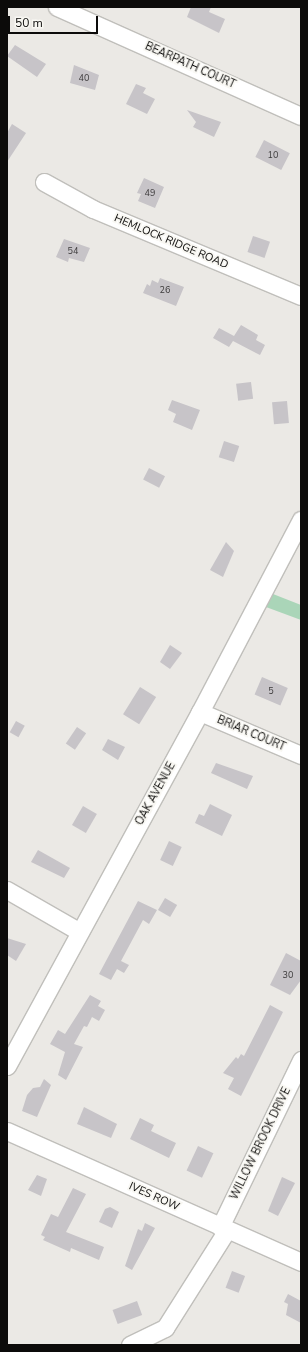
<!DOCTYPE html>
<html>
<head>
<meta charset="utf-8">
<style>
	body { margin:0 }
	#map { position:relative; width:308px; height:1352px; overflow:hidden; background:#ebe9e5; font-family:"Nunito Sans",sans-serif }
	div>[style] { position:absolute }
	.green>* { inset:0; background:#aad5b8 }
	.building>* { inset:0; background:#c7c4c8; transform-origin:0 0 }
	.roads { filter:drop-shadow(1px 0 #c0bfbb) drop-shadow(-1px 0 #c0bfbb) drop-shadow(0 1px #c0bfbb) drop-shadow(0 -1px #c0bfbb) }
	.minor>* { height:17px; margin:-8.5px; padding:0 8.5px; transform-origin:8.5px; border-radius:8.5px; background:#fff }
	span { translate:-50% -50%; white-space:nowrap; text-align:center; line-height:1.15; -webkit-text-stroke:3.5px #f8f7f2; paint-order:stroke }
	.number-label { font-size:9px; color:#3b393a }
	.number-label span { -webkit-text-stroke-width:0 }
	.street-label { font-size:11px; color:#0c0b0a }
	.frame { position:absolute; inset:0; border:8px solid #0c0b0a; pointer-events:none }
	.scale { position:absolute; left:8px; top:16px; width:90px; height:18px; box-sizing:border-box; border:2px solid #0c0b0a; border-top:0; padding-left:5px; font-size:12px; line-height:14px; white-space:nowrap; color:#0c0b0a; -webkit-text-stroke:3px #f8f7f2; paint-order:stroke }
</style>
</head>
<body>
<div id="map">
	<div class="green">
		<i style="clip-path:polygon(273px 594px,301px 605px,301px 620px,266px 607px)"></i>
	</div>
	<div class="building">
		<i style="clip-path:polygon(191px 7px,211px 7px,209px 12px,225px 19px,219px 33px,187px 17px)"></i>
		<i style="clip-path:polygon(15px 45px,46px 64px,37px 77px,7px 56px)"></i>
		<i style="clip-path:polygon(74px 65px,99px 75px,95px 90px,70px 83px)"></i>
		<i style="clip-path:polygon(136px 84px,146px 88px,143px 93px,155px 99px,147px 114px,126px 104px)"></i>
		<i style="clip-path:polygon(187px 110px,221px 122px,214px 137px,193px 127px,196px 122px)"></i>
		<i style="clip-path:polygon(12px 124px,26px 133px,7px 162px,7px 133px)"></i>
		<i style="left:264px;top:140px;width:29px;height:19px;rotate:27deg"></i>
		<i style="clip-path:polygon(144px 178px,164px 187px,155px 208px,138px 201px,141px 194px,137px 193px)"></i>
		<i style="left:253px;top:236px;width:18px;height:17px;rotate:19deg"></i>
		<i style="clip-path:polygon(64px 239px,90px 248px,84px 262px,69px 258px,68px 262px,56px 257px)"></i>
		<i style="clip-path:polygon(160px 278px,184px 287px,176px 306px,143px 293px,147px 284px,150px 286px,152px 280px,158px 283px)"></i>
		<i style="clip-path:polygon(241px 325px,258px 335px,256px 340px,265px 345px,260px 355px,233px 341px,229px 347px,213px 338px,219px 328px,234px 336px)"></i>
		<i style="left:251px;top:382px;width:17px;height:15px;rotate:83deg"></i>
		<i style="clip-path:polygon(172px 400px,200px 410px,192px 430px,173px 422px,176px 414px,168px 410px)"></i>
		<i style="left:287px;top:401px;width:22px;height:15px;rotate:85deg"></i>
		<i style="left:224px;top:441px;width:16px;height:17px;rotate:18deg"></i>
		<i style="left:149px;top:468px;width:18px;height:13px;rotate:27deg"></i>
		<i style="clip-path:polygon(226px 542px,234px 551px,223px 577px,210px 570px)"></i>
		<i style="clip-path:polygon(170px 645px,182px 653px,170px 669px,160px 662px)"></i>
		<i style="left:262px;top:677px;width:28px;height:19px;rotate:23deg"></i>
		<i style="left:140px;top:687px;width:19px;height:32px;rotate:32deg"></i>
		<i style="left:16px;top:721px;width:10px;height:13px;rotate:29deg"></i>
		<i style="left:77px;top:727px;width:11px;height:20px;rotate:34deg"></i>
		<i style="clip-path:polygon(108px 739px,125px 747px,118px 760px,102px 750px)"></i>
		<i style="clip-path:polygon(216px 763px,253px 776px,247px 789px,211px 773px)"></i>
		<i style="clip-path:polygon(210px 804px,232px 815px,222px 836px,195px 823px,199px 814px,204px 816px)"></i>
		<i style="left:83px;top:806px;width:16px;height:22px;rotate:30deg"></i>
		<i style="left:169px;top:841px;width:14px;height:21px;rotate:25deg"></i>
		<i style="clip-path:polygon(38px 850px,70px 868px,64px 878px,31px 862px)"></i>
		<i style="left:165px;top:898px;width:14px;height:14px;rotate:30deg"></i>
		<i style="clip-path:polygon(138px 901px,157px 910px,149px 924px,143px 920px,121px 961px,129px 965px,124px 973px,117px 969px,111px 980px,99px 974px)"></i>
		<i style="clip-path:polygon(7px 938px,26px 944px,16px 961px,7px 955px)"></i>
		<i style="clip-path:polygon(286px 953px,301px 961px,301px 980px,290px 995px,270px 985px)"></i>
		<i style="clip-path:polygon(90px 995px,101px 1001px,98px 1006px,105px 1010px,99px 1021px,92px 1017px,87px 1027px,84px 1026px,74px 1044px,83px 1047px,66px 1080px,58px 1075px,65px 1052px,50px 1044px,58px 1030px,65px 1034px)"></i>
		<i style="clip-path:polygon(270px 1005px,283px 1012px,241px 1096px,228px 1089px,234px 1078px,223px 1073px,236px 1057px,238px 1059px,241px 1054px,244px 1056px)"></i>
		<i style="clip-path:polygon(44px 1079px,51px 1085px,37px 1117px,22px 1111px,27px 1095px,33px 1088px,40px 1087px)"></i>
		<i style="clip-path:polygon(84px 1107px,117px 1124px,111px 1138px,77px 1124px)"></i>
		<i style="clip-path:polygon(140px 1118px,154px 1125px,151px 1131px,176px 1143px,169px 1158px,130px 1139px)"></i>
		<i style="left:198px;top:1146px;width:17px;height:27px;rotate:25deg"></i>
		<i style="clip-path:polygon(37px 1175px,47px 1179px,41px 1196px,28px 1190px)"></i>
		<i style="clip-path:polygon(282px 1177px,295px 1183px,278px 1216px,268px 1211px)"></i>
		<i style="clip-path:polygon(73px 1188px,86px 1194px,66px 1232px,104px 1247px,99px 1260px,71px 1248px,70px 1252px,43px 1240px,45px 1237px,41px 1235px,51px 1214px,58px 1217px)"></i>
		<i style="clip-path:polygon(110px 1207px,119px 1212px,112px 1228px,99px 1222px,105px 1209px)"></i>
		<i style="clip-path:polygon(145px 1223px,155px 1228px,132px 1270px,125px 1266px,138px 1229px,142px 1231px)"></i>
		<i style="left:232px;top:1271px;width:14px;height:18px;rotate:21deg"></i>
		<i style="clip-path:polygon(288px 1294px,301px 1301px,301px 1323px,286px 1315px,288px 1304px,284px 1302px)"></i>
		<i style="left:137px;top:1301px;width:15px;height:26px;rotate:70deg"></i>
	</div>
	<div class="roads">
		<div class="minor">
			<i style="left:57px;top:7px;width:267px;rotate:24.1deg"></i>
			<i style="left:44px;top:182px;width:56px;rotate:28.9deg"></i>
			<i style="left:93px;top:209px;width:225px;rotate:22.7deg"></i>
			<i style="left:200px;top:712px;width:110px;rotate:23.1deg"></i>
			<i style="left:7px;top:890px;width:84px;rotate:29.9deg"></i>
			<i style="left:7px;top:1066px;width:403px;rotate:-61.4deg"></i>
			<i style="left:200px;top:712px;width:217px;rotate:-62.3deg"></i>
			<i style="left:7px;top:1131px;width:322px;rotate:24deg"></i>
			<i style="left:220px;top:1227px;width:186px;rotate:-64.1deg"></i>
			<i style="left:130px;top:1345px;width:39px;rotate:-26deg"></i>
			<i style="left:165px;top:1328px;width:116px;rotate:-57.7deg"></i>
		</div>
	</div>
	<div class="number-label">
		<span style="left:84px;top:78px">40</span>
		<span style="left:273px;top:155px">10</span>
		<span style="left:150px;top:193px">49</span>
		<span style="left:73px;top:251px">54</span>
		<span style="left:165px;top:290px">26</span>
		<span style="left:271px;top:691px">5</span>
		<span style="left:288px;top:975px">30</span>
	</div>
	<div class="street-label">
		<span style="left:190px;top:66px;rotate:24deg">BEARPATH COURT</span>
		<span style="left:171px;top:242px;rotate:23deg">HEMLOCK RIDGE ROAD</span>
		<span style="left:251px;top:734px;rotate:23deg">BRIAR COURT</span>
		<span style="left:156px;top:794px;rotate:-61deg">OAK AVENUE</span>
		<span style="left:261px;top:1144px;rotate:-64deg">WILLOW BROOK DRIVE</span>
		<span style="left:154px;top:1197px;rotate:24deg">IVES ROW</span>
	</div>
	<div class="frame"></div>
	<div class="scale">50 m</div>
</div>
</body>
</html>
